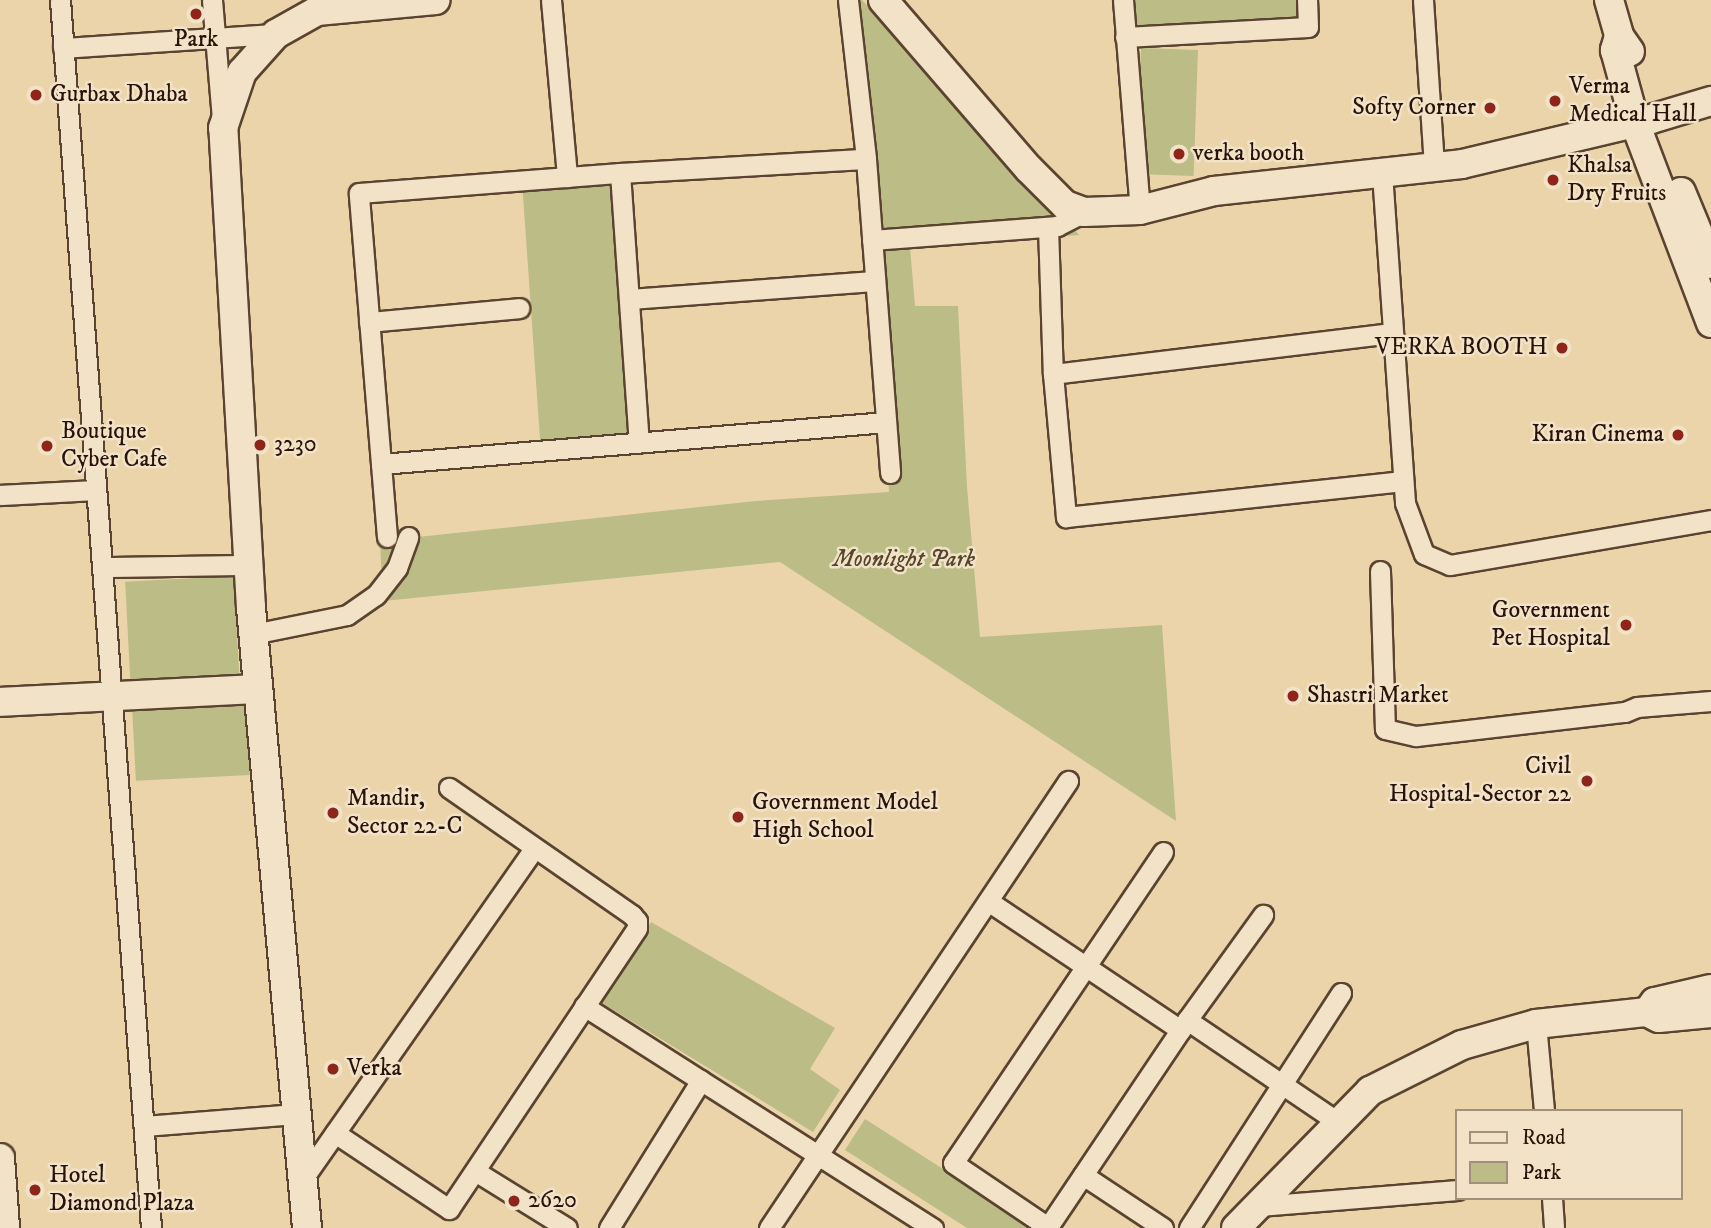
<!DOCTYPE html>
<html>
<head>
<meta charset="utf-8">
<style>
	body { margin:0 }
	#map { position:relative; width:1711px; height:1228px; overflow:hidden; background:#ebd4aa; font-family:"IM FELL DW Pica",serif }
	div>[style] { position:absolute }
	.green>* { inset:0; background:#bbbc86; transform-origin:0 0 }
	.roads { filter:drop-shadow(2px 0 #5b4331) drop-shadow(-2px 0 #5b4331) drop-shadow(0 2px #5b4331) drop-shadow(0 -2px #5b4331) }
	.street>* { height:19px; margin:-9.5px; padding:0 9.5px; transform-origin:9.5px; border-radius:9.5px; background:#f2e3c8 }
	.secondary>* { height:28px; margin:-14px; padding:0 14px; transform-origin:14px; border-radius:14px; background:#f2e3c8 }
	.dots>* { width:19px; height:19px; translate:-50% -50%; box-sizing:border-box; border:4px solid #f2e3c8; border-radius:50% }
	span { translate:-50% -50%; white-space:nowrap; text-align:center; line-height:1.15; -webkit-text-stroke:5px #f2e3c8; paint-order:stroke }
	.poi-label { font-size:24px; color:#2b1309 }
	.left { translate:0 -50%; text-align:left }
	.right { translate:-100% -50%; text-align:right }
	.park-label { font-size:24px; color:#56462e; font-style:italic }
	.legend { position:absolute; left:1455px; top:1109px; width:228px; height:91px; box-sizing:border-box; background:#f2e3c8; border:2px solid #a2907c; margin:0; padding:9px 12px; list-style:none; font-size:21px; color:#2b1309 }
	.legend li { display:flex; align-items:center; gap:14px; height:35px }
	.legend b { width:35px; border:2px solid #a2907c }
</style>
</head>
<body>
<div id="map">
	<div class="green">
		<i style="clip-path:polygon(858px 0,862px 0,993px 138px,1079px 235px,910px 247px,915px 306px,958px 306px,967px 487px,980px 637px,1162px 625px,1176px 821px,780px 562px,383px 601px,380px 541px,756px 501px,889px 492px)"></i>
		<i style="clip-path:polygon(1123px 0,1307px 0,1308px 27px,1125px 37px)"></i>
		<i style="left:1141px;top:48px;width:57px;height:126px;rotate:2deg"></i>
		<i style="left:610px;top:178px;width:257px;height:88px;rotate:86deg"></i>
		<i style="left:234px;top:576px;width:101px;height:109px;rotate:87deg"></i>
		<i style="left:246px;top:703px;width:72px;height:114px;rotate:87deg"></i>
		<i style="clip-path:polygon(651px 922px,835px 1028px,810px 1069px,840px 1090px,813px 1132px,602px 1003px)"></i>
		<i style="clip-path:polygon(865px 1119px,1035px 1228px,967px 1228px,845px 1150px)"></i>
	</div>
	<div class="roads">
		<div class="street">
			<i style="left:60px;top:0;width:1231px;rotate:85.76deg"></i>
			<i style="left:212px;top:0;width:120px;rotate:85.2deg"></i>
			<i style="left:551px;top:0;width:178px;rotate:84.8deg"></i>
			<i style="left:848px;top:0;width:160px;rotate:83.5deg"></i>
			<i style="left:866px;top:159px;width:315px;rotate:85.6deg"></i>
			<i style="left:1123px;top:0;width:211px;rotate:85.4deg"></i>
			<i style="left:1423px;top:0;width:167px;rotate:86.2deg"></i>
			<i style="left:1125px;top:37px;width:183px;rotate:-3.1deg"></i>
			<i style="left:1308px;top:27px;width:27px;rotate:-92deg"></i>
			<i style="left:63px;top:48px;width:213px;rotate:-3.8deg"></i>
			<i style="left:620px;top:173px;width:270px;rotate:86deg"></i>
			<i style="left:1382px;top:173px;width:331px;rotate:86deg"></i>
			<i style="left:1405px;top:503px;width:54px;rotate:69.6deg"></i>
			<i style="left:1424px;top:554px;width:28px;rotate:23deg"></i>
			<i style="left:1450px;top:565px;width:265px;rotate:-9.8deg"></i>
			<i style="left:1048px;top:227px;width:147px;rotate:88.1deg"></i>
			<i style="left:1053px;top:374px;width:144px;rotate:84.8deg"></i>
			<i style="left:1066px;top:517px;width:339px;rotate:-6.1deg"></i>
			<i style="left:872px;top:240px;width:186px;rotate:-4.3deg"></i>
			<i style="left:1057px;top:226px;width:30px;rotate:-27deg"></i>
			<i style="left:629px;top:299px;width:246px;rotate:-4.2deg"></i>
			<i style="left:369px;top:322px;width:151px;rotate:-5.3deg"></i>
			<i style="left:1053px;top:374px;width:342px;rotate:-6.9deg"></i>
			<i style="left:381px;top:464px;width:507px;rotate:-4.75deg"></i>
			<i style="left:0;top:495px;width:96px;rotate:-3deg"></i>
			<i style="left:387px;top:537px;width:345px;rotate:-94.7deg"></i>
			<i style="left:359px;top:193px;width:262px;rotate:-4.4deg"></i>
			<i style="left:620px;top:173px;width:246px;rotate:-3.3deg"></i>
			<i style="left:103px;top:567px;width:145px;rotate:-0.8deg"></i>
			<i style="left:1380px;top:571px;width:158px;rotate:88.2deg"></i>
			<i style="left:1385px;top:729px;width:32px;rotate:13deg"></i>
			<i style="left:1416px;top:736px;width:210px;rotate:-6.6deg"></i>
			<i style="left:1625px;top:712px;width:13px;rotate:-23deg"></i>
			<i style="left:1637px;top:707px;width:74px;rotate:-4.6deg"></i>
			<i style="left:253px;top:634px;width:96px;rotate:-11.4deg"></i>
			<i style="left:347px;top:615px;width:35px;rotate:-35deg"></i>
			<i style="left:376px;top:595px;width:34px;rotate:-52deg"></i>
			<i style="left:397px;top:568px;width:33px;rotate:-70deg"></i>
			<i style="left:1163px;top:852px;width:375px;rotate:124deg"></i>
			<i style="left:953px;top:1163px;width:115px;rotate:34deg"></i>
			<i style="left:1048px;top:1227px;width:249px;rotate:-56.1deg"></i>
			<i style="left:1187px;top:1020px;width:130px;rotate:-54.1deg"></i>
			<i style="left:988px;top:901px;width:232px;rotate:33.8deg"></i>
			<i style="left:584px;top:1006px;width:414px;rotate:32.5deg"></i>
			<i style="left:1187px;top:1020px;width:184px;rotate:34.1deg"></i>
			<i style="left:1536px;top:1024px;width:87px;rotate:84.7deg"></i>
			<i style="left:144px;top:1126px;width:152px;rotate:-4.5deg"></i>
			<i style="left:335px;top:1133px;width:137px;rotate:33.7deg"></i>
			<i style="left:449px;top:1209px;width:338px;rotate:-56.2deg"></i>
			<i style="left:637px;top:928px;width:7px;rotate:-90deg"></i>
			<i style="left:637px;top:921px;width:8px;rotate:-130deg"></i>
			<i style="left:632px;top:915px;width:223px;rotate:-145.2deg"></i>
			<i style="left:475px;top:1171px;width:108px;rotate:31.8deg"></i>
			<i style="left:1083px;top:1175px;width:96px;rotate:33.5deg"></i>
			<i style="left:302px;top:1180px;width:404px;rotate:-55deg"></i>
			<i style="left:1552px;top:1198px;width:30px;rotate:86deg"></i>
			<i style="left:1259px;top:1206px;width:199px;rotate:-4.6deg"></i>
			<i style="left:609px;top:1228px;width:174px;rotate:-58.1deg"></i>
			<i style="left:769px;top:1228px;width:538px;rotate:-56.22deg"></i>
			<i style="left:1189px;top:1228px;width:280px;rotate:-57.1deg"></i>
		</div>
		<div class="secondary">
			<i style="left:883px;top:0;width:223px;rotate:49.2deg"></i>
			<i style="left:1029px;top:169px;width:51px;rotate:45deg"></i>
			<i style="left:1065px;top:205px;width:20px;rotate:20deg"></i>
			<i style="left:1084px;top:212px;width:56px;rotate:-2deg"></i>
			<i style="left:1140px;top:210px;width:76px;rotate:-14.4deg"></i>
			<i style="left:1214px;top:191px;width:249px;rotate:-6.2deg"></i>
			<i style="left:1462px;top:164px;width:194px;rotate:-13.4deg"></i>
			<i style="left:1651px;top:119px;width:63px;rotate:-16.7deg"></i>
			<i style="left:1609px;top:0;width:37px;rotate:74deg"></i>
			<i style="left:1619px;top:36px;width:19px;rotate:55deg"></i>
			<i style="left:1619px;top:36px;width:15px;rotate:106deg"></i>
			<i style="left:1615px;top:50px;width:76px;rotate:74.7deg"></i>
			<i style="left:1635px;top:123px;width:214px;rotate:69.2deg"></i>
			<i style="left:1681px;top:192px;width:78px;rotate:67.4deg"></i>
			<i style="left:0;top:702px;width:258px;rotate:-2.9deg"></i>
			<i style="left:1710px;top:989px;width:57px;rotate:166.7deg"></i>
			<i style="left:1655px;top:1002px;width:13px;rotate:129deg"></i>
			<i style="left:1647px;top:1012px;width:13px;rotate:27deg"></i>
			<i style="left:1659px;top:1018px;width:52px;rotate:-5.5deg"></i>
			<i style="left:0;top:1158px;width:70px;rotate:85.9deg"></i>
			<i style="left:307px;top:1228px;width:623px;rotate:-95.16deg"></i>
			<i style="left:251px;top:608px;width:481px;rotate:-93.3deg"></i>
			<i style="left:223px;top:128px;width:59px;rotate:-71.3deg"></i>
			<i style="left:242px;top:72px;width:51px;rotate:-48.2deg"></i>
			<i style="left:276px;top:34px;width:47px;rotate:-29.3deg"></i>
			<i style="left:317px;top:11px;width:119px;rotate:-5.3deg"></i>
			<i style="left:1236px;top:1228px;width:192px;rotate:-45.6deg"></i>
			<i style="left:1370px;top:1091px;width:103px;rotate:-26.6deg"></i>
			<i style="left:1462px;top:1045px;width:77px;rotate:-15.8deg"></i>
			<i style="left:1536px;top:1024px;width:112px;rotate:-6.2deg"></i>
		</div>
	</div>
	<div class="dots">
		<i style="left:196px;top:14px;background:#8f2418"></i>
		<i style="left:36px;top:95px;background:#8f2418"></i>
		<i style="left:1555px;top:101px;background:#8f2418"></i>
		<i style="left:1490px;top:108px;background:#8f2418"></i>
		<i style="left:1179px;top:154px;background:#8f2418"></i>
		<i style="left:1553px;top:180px;background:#8f2418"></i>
		<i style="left:1562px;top:348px;background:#8f2418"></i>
		<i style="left:1678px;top:435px;background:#8f2418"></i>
		<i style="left:260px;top:445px;background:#8f2418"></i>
		<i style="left:47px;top:446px;background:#8f2418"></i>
		<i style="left:1626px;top:625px;background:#8f2418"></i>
		<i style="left:1293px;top:696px;background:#8f2418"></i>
		<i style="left:1587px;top:781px;background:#8f2418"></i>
		<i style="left:333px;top:813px;background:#8f2418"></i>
		<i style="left:738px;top:817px;background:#8f2418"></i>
		<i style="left:333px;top:1069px;background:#8f2418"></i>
		<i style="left:35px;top:1190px;background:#8f2418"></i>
		<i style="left:514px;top:1201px;background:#8f2418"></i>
	</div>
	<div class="poi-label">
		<span style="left:196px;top:40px">Park</span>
		<span class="left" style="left:1569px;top:101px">Verma<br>Medical Hall</span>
		<span class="left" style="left:50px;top:95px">Gurbax Dhaba</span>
		<span class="right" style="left:1476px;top:108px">Softy Corner</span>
		<span class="left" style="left:1193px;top:154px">verka booth</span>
		<span class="left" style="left:1567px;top:180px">Khalsa<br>Dry Fruits</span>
		<span class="right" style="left:1548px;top:348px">VERKA BOOTH</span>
		<span class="left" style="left:61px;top:446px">Boutique<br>Cyber Cafe</span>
		<span class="right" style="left:1664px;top:435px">Kiran Cinema</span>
		<span class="left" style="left:274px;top:445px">3230</span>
		<span class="right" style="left:1610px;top:625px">Government<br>Pet Hospital</span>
		<span class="left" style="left:1307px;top:696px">Shastri Market</span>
		<span class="right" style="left:1571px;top:781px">Civil<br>Hospital-Sector 22</span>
		<span class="left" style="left:347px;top:813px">Mandir,<br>Sector 22-C</span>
		<span class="left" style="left:752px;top:817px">Government Model<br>High School</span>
		<span class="left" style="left:347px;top:1069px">Verka</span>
		<span class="left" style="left:49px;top:1190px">Hotel<br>Diamond Plaza</span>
		<span class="left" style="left:528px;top:1201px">2620</span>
	</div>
	<div class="park-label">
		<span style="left:904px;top:560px">Moonlight Park</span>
	</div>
	<ul class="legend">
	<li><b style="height:9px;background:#f2e3c8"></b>Road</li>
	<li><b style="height:19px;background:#bbbc86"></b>Park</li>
	</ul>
</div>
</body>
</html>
